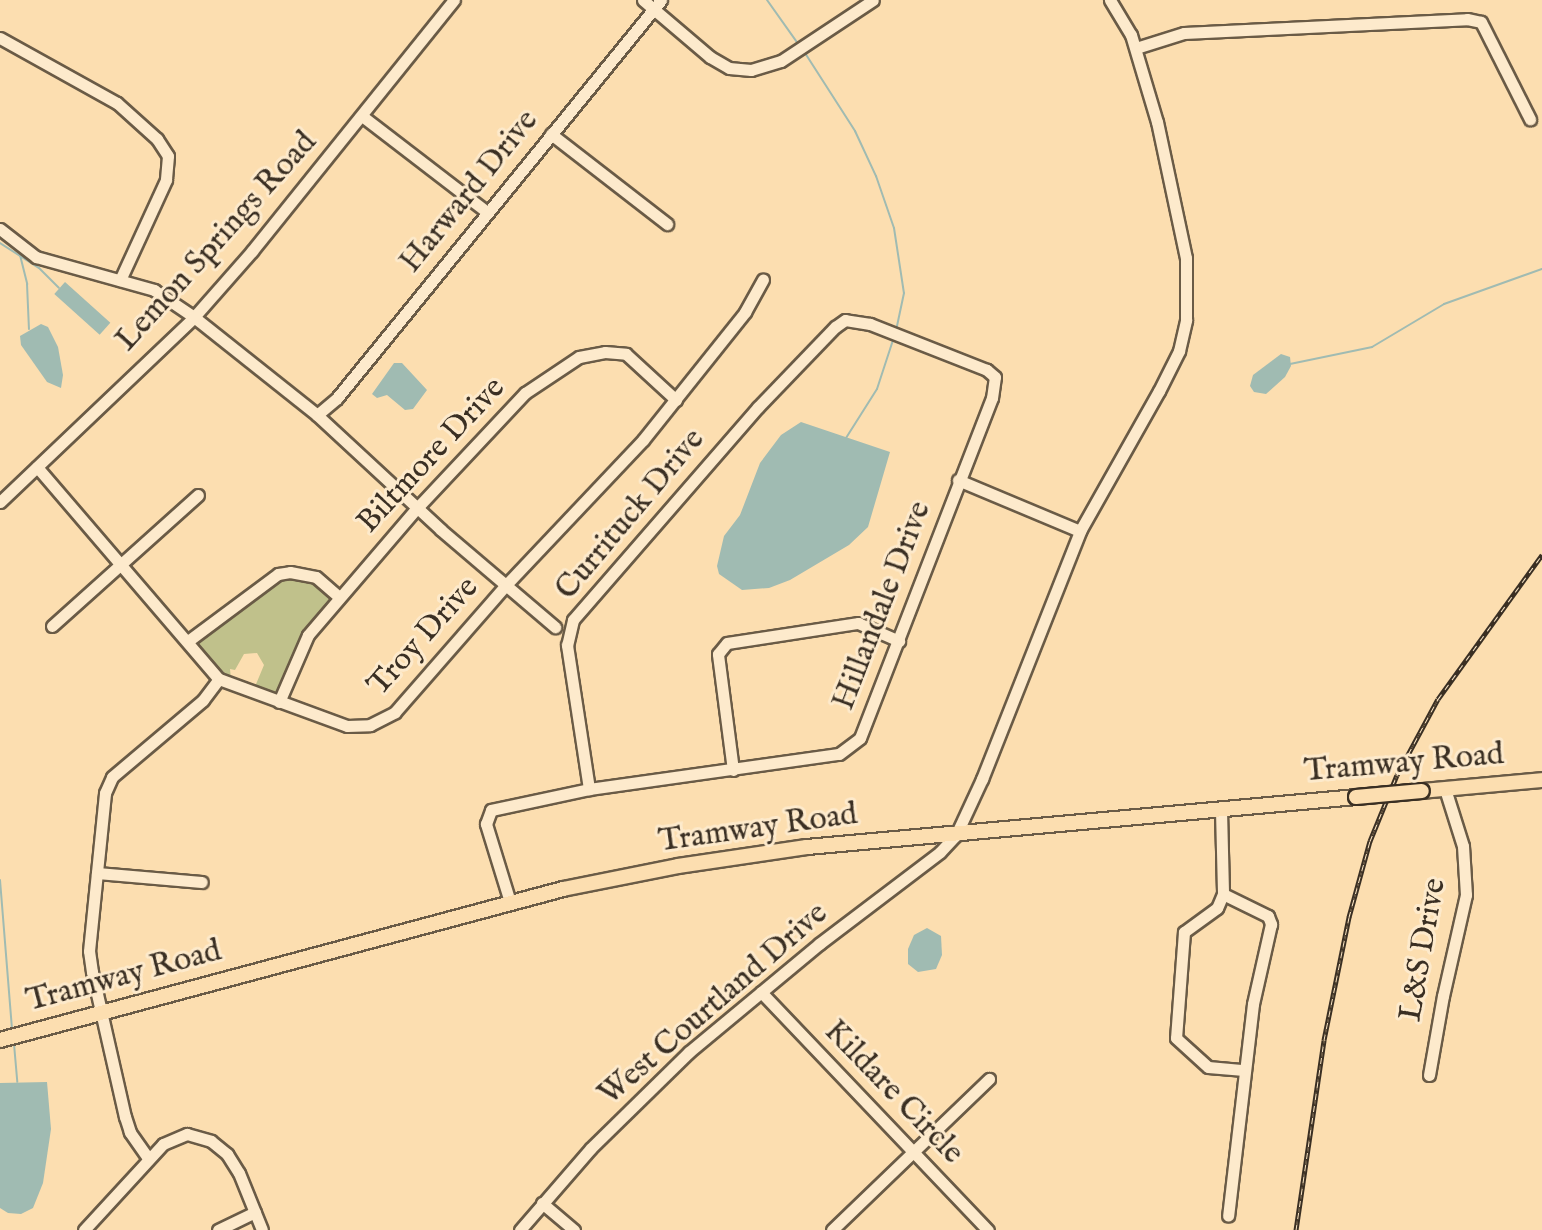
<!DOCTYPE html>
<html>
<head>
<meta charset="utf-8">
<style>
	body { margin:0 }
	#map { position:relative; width:1542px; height:1230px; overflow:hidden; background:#fcdeb0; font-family:"IM FELL English",serif }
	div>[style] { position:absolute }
	.green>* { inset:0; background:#c0c18b }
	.water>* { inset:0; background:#a0bbb2; transform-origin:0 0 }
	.stream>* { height:2px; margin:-1px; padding:0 1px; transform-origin:1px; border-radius:1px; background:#a0bbb2 }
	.roads { filter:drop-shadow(2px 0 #6a5b46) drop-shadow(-2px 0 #6a5b46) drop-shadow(0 2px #6a5b46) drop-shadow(0 -2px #6a5b46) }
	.minor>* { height:11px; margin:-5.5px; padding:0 5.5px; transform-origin:5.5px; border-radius:5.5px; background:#fdeacc }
	.major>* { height:14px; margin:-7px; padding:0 7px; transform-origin:7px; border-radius:7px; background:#fcdeb0 }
	.rail>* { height:5px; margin-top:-2.5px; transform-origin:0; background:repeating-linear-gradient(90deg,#fdeacc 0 6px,#3a2f23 0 12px); box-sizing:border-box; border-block:2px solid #3a2f23 }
	.bridges { filter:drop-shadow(2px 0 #3a2f23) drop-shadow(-2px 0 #3a2f23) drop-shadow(0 2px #3a2f23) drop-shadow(0 -2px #3a2f23) }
	.major-bridge>* { height:14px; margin:-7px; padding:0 7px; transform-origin:7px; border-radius:7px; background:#fcdeb0 }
	span { translate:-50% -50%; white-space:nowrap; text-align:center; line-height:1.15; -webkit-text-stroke:6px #fdeacc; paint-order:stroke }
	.street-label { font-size:32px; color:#3a2f23 }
</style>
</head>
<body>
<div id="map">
	<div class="green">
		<i style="clip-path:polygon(291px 576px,315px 581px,334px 597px,297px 646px,276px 698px,254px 689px,264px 665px,257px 653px,244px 654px,235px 670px,230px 669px,231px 679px,222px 675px,194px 641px,279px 578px)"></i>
	</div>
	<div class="water">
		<i style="left:65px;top:282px;width:61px;height:16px;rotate:42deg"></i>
		<i style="clip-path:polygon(41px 324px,48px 327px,58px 347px,63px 375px,61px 388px,47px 382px,21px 345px,20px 336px)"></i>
		<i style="clip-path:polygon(1281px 354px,1290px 357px,1291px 366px,1285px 377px,1266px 394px,1254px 392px,1250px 386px,1253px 375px)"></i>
		<i style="clip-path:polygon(394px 363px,402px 363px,427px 390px,413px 409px,405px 410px,387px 395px,377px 398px,372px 394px)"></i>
		<i style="clip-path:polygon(801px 422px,890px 452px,868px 527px,849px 545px,790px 580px,769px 588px,742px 590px,719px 574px,717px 566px,724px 536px,740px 515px,760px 463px,781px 435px)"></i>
		<i style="clip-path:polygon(927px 928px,941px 936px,942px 955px,936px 969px,918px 972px,908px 964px,908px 949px,914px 935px)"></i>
		<i style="clip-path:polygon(47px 1082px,51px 1129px,43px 1183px,33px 1208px,21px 1214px,8px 1213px,0 1208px,0 1083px)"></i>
	</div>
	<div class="stream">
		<i style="left:767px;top:0;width:55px;rotate:54.6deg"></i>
		<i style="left:805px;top:53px;width:93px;rotate:57.3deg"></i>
		<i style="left:855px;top:131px;width:50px;rotate:65deg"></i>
		<i style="left:876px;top:176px;width:55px;rotate:70.9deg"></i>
		<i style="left:894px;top:228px;width:66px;rotate:81.3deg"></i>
		<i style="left:904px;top:293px;width:38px;rotate:102deg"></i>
		<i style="left:0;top:243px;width:46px;rotate:32.7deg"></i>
		<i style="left:39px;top:268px;width:28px;rotate:45deg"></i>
		<i style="left:20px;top:255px;width:30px;rotate:76deg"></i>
		<i style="left:27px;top:284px;width:45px;rotate:87.5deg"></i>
		<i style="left:1290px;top:364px;width:84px;rotate:-11.7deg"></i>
		<i style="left:1372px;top:347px;width:84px;rotate:-30.8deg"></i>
		<i style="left:1444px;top:304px;width:104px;rotate:-19.7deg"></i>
		<i style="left:846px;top:438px;width:58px;rotate:-57.7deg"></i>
		<i style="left:877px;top:389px;width:55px;rotate:-71.9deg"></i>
		<i style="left:0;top:880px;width:150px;rotate:85.4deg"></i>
		<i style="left:14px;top:1044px;width:38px;rotate:85deg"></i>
	</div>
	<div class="roads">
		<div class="minor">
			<i style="left:643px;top:0;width:88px;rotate:40.4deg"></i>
			<i style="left:710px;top:57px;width:22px;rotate:30deg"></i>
			<i style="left:729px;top:68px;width:22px;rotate:5deg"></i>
			<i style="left:751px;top:70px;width:31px;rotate:-17deg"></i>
			<i style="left:781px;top:61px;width:110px;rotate:-33.5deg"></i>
			<i style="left:0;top:38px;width:134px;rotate:29.1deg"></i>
			<i style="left:117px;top:103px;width:54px;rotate:42deg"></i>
			<i style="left:157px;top:139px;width:20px;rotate:57deg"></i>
			<i style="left:168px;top:156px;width:24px;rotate:95deg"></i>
			<i style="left:166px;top:180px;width:110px;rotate:114.7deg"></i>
			<i style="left:1136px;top:48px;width:50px;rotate:-17.4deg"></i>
			<i style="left:1184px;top:33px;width:283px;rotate:-2.8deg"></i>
			<i style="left:1467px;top:19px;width:14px;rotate:12deg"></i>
			<i style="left:1481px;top:22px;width:109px;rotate:63.2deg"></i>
			<i style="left:362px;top:116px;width:158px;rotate:37.5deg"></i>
			<i style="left:551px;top:134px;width:147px;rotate:37.8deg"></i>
			<i style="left:0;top:229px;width:46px;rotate:37.9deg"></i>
			<i style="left:36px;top:257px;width:123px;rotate:15.6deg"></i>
			<i style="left:154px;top:290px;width:48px;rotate:34deg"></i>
			<i style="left:194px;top:317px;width:157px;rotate:38.5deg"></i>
			<i style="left:317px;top:415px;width:169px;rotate:42.8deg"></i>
			<i style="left:441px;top:530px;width:150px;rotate:40.4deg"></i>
			<i style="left:317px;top:415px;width:26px;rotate:-40deg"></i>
			<i style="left:337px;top:398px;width:513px;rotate:-50.85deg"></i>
			<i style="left:37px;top:467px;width:279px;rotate:49.4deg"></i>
			<i style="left:219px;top:679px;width:136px;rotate:20.2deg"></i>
			<i style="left:347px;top:726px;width:23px;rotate:-2deg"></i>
			<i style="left:370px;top:725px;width:28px;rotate:-27deg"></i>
			<i style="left:395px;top:712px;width:166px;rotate:-48.9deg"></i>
			<i style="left:504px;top:587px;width:202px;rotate:-46.6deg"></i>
			<i style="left:643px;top:440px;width:164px;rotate:-51.4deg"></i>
			<i style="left:745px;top:312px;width:37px;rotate:-61deg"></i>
			<i style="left:958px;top:480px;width:132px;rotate:22.7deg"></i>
			<i style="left:0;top:502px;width:268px;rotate:-43.6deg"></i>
			<i style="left:194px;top:317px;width:88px;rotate:-48.7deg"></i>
			<i style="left:252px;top:251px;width:322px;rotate:-51.2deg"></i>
			<i style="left:52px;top:626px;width:196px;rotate:-41.9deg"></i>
			<i style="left:188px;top:641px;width:112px;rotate:-36.7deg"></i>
			<i style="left:278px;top:574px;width:12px;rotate:-9deg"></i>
			<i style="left:290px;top:572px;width:26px;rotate:11deg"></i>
			<i style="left:316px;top:577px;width:30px;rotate:41deg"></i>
			<i style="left:279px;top:702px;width:73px;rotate:-66.6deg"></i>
			<i style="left:308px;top:635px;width:167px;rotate:-49.4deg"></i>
			<i style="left:417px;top:508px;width:158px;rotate:-46.8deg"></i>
			<i style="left:525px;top:393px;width:65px;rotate:-33.7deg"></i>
			<i style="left:579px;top:357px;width:26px;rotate:-11deg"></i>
			<i style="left:605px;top:352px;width:21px;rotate:5deg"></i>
			<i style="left:626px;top:354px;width:68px;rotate:42.6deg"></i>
			<i style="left:733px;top:770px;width:117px;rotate:-97.4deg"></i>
			<i style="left:718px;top:654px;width:14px;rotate:-51deg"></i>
			<i style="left:727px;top:643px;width:133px;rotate:-8.7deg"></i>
			<i style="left:858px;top:623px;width:45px;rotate:23.7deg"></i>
			<i style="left:1221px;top:810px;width:84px;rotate:88.6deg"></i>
			<i style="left:1223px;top:894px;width:15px;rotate:113deg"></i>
			<i style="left:1217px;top:908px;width:41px;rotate:144deg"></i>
			<i style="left:1184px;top:932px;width:106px;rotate:94.3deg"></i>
			<i style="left:1176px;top:1038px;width:43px;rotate:42.2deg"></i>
			<i style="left:1208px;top:1067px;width:36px;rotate:5deg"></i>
			<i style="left:97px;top:873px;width:105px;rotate:4.9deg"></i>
			<i style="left:1223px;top:894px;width:50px;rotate:26.1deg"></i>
			<i style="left:1268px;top:916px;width:9px;rotate:69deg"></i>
			<i style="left:1271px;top:924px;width:82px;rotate:102.7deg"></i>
			<i style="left:1253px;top:1004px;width:213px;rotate:96.7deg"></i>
			<i style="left:510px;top:902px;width:82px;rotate:-107.1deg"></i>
			<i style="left:486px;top:824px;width:15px;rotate:-70deg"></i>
			<i style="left:491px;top:810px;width:100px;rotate:-12.1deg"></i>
			<i style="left:589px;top:789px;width:252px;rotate:-8deg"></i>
			<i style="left:839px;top:754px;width:26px;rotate:-37deg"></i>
			<i style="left:860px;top:738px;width:365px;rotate:-68.8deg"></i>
			<i style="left:992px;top:398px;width:21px;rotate:-82deg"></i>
			<i style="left:995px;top:377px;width:11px;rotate:-139deg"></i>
			<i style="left:987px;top:370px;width:126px;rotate:-158.5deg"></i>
			<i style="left:870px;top:324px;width:25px;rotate:-171deg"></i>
			<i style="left:845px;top:320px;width:12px;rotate:145deg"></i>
			<i style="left:835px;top:327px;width:111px;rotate:133.9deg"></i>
			<i style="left:758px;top:407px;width:282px;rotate:131deg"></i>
			<i style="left:573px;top:620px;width:26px;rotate:103deg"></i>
			<i style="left:567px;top:645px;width:146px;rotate:81.3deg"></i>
			<i style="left:761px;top:992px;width:329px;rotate:46.4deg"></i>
			<i style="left:1429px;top:1075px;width:80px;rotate:-80deg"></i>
			<i style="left:1443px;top:996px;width:104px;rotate:-77.2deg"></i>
			<i style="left:1466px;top:895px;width:49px;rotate:-93.5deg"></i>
			<i style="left:1463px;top:846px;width:60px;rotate:-107.5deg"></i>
			<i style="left:148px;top:1158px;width:32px;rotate:-125deg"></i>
			<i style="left:130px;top:1132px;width:16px;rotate:-108deg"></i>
			<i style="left:125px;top:1117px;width:149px;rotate:-102.8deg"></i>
			<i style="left:92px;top:972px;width:21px;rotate:-98deg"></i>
			<i style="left:89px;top:951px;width:159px;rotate:-84.2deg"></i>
			<i style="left:105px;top:793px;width:17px;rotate:-66deg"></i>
			<i style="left:112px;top:777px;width:119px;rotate:-40.2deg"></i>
			<i style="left:203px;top:700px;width:26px;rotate:-53deg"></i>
			<i style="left:542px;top:1203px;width:42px;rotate:40.2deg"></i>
			<i style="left:84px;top:1230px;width:117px;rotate:-47.4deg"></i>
			<i style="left:163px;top:1144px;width:26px;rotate:-23deg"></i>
			<i style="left:187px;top:1134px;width:25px;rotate:16deg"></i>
			<i style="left:211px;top:1141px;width:21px;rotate:39deg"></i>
			<i style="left:227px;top:1154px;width:22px;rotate:58deg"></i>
			<i style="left:239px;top:1173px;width:61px;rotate:68deg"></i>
			<i style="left:218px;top:1230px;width:41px;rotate:-25.9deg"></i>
			<i style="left:520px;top:1230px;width:108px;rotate:-49.1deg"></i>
			<i style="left:591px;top:1148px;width:137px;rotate:-44.4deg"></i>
			<i style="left:689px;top:1052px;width:169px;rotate:-39.7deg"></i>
			<i style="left:819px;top:944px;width:152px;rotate:-37.2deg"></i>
			<i style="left:940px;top:852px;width:23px;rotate:-47deg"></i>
			<i style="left:956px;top:835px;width:62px;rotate:-65.1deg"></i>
			<i style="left:982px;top:779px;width:267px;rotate:-68.4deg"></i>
			<i style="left:1080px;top:531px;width:161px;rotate:-60.6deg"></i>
			<i style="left:1159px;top:391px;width:45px;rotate:-63.4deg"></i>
			<i style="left:1179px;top:351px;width:32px;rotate:-77deg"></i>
			<i style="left:1186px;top:320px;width:62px;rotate:-90deg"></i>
			<i style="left:1186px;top:258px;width:139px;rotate:-102deg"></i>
			<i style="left:1157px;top:122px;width:91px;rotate:-106.6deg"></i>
			<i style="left:1131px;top:35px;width:41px;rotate:-121deg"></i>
			<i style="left:832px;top:1230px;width:218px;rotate:-43.9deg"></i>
		</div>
		<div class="major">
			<i style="left:1422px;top:791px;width:121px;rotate:-5.2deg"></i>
			<i style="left:0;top:1040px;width:583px;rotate:-15.01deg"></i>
			<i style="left:563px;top:889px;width:117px;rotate:-11.3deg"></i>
			<i style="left:678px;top:866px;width:130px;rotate:-8.4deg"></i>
			<i style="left:807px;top:847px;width:551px;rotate:-5.2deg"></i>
		</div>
	</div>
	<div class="rail">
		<i style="left:1296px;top:1230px;width:192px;rotate:-81.6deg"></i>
		<i style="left:1324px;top:1040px;width:126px;rotate:-78.5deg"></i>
		<i style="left:1349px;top:917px;width:79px;rotate:-74.6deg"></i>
		<i style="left:1370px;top:841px;width:71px;rotate:-67.8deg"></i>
		<i style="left:1397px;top:775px;width:86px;rotate:-61.7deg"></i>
		<i style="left:1438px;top:699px;width:178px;rotate:-54.2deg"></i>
	</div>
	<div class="bridges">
		<div class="major-bridge">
			<i style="left:1356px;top:797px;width:66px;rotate:-5.2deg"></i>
		</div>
	</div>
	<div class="street-label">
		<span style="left:470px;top:192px;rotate:-51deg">Harward Drive</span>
		<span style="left:217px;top:242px;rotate:-48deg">Lemon Springs Road</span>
		<span style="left:432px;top:456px;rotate:-47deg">Biltmore Drive</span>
		<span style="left:631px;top:515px;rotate:-50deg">Currituck Drive</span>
		<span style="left:883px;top:606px;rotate:-69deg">Hillandale Drive</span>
		<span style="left:424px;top:637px;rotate:-48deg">Troy Drive</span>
		<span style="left:1404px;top:764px;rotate:-5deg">Tramway Road</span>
		<span style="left:758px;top:829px;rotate:-8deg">Tramway Road</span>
		<span style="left:1424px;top:950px;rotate:-80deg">L&amp;S Drive</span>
		<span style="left:124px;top:977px;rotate:-15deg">Tramway Road</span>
		<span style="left:714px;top:1005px;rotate:-41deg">West Courtland Drive</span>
		<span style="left:893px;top:1093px;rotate:46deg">Kildare Circle</span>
	</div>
</div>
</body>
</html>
